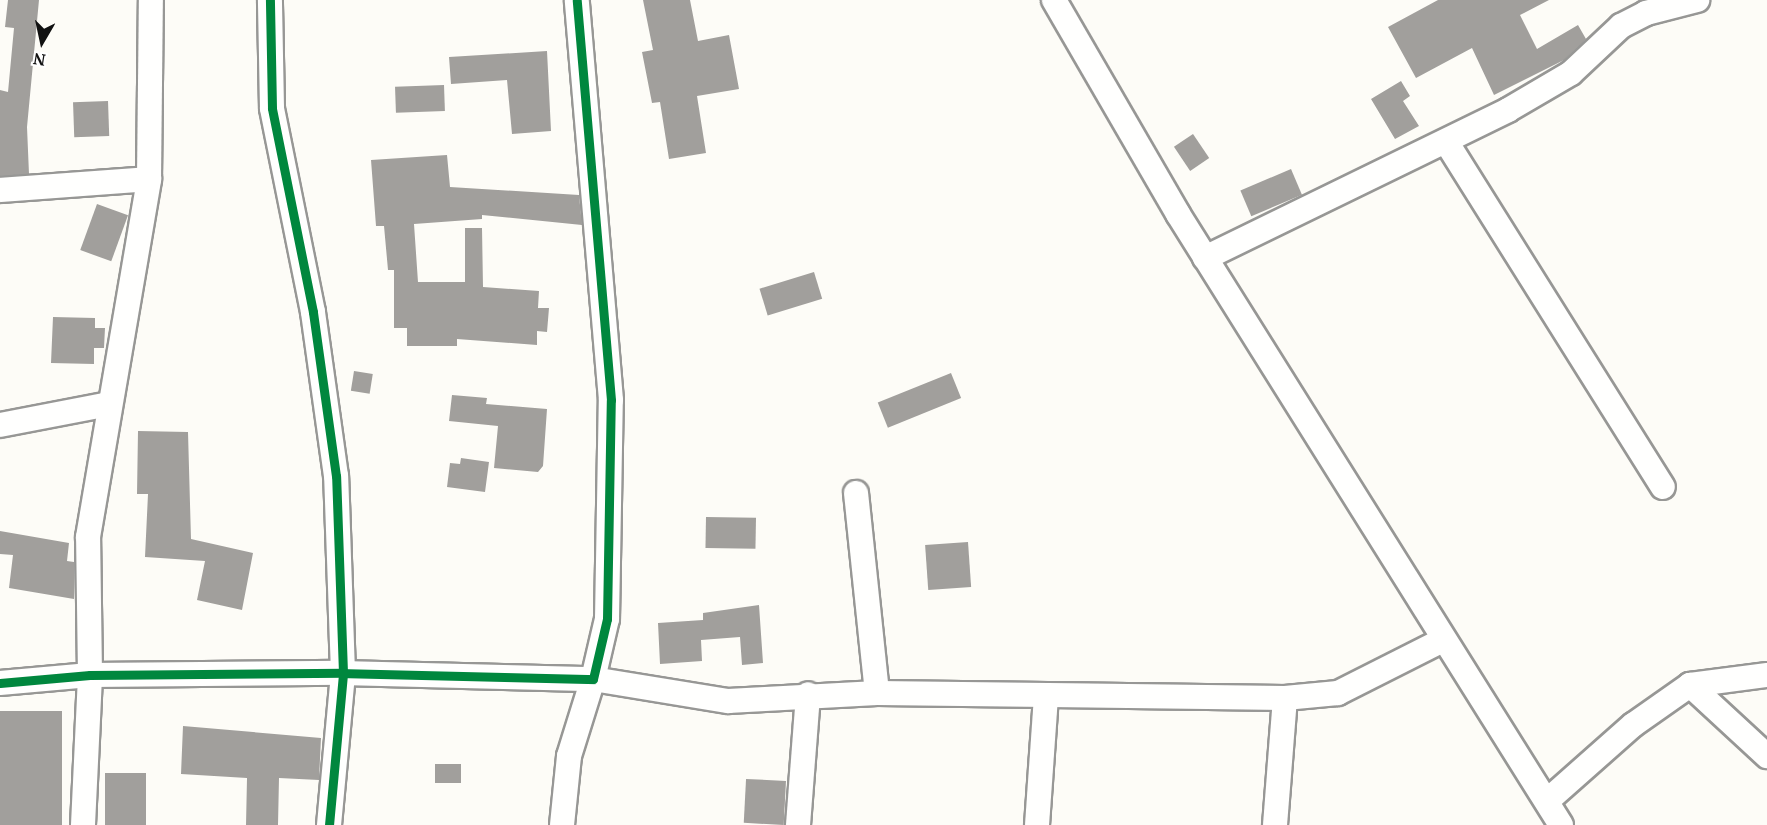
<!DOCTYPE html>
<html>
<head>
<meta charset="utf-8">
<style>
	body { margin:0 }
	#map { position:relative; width:1767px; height:825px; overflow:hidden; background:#fdfcf7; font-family:"PT Serif",serif }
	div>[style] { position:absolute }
	.building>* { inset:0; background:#a19f9c; transform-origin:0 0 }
	.roads { filter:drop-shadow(2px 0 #979795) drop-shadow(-2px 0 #979795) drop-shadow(0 2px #979795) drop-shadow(0 -2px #979795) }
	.street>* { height:24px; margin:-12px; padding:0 12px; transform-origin:12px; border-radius:12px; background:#fffffe }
	.cycleway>* { height:9px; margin:-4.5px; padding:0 4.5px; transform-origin:4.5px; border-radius:4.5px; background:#00873e }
	span { translate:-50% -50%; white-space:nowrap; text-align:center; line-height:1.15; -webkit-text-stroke:6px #fff; paint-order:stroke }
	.north { position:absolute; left:12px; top:12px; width:60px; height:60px; -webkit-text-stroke:4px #fff; paint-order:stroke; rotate:189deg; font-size:16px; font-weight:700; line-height:24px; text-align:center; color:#111 }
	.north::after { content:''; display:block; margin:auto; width:21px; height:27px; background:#111; clip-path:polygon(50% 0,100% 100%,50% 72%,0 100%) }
</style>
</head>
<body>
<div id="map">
	<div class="building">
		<i style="clip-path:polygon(8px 0,39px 0,27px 127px,29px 174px,0 176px,0 90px,8px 92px,14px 28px,5px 27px)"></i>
		<i style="clip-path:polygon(643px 0,690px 0,698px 41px,729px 35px,739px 89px,697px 96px,706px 153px,669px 159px,660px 102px,652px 103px,642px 52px,653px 50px)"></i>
		<i style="clip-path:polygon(1438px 0,1549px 0,1520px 15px,1537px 49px,1578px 25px,1586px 39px,1564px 60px,1494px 95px,1472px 48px,1416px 78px,1388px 27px)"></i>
		<i style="clip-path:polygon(547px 51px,551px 131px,512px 134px,507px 80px,451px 84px,449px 57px)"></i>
		<i style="clip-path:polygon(1401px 81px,1410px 96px,1403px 101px,1419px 126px,1395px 139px,1371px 99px)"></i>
		<i style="left:444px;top:85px;width:26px;height:49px;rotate:88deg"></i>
		<i style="left:108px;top:101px;width:35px;height:35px;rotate:88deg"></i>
		<i style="left:1193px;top:134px;width:29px;height:23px;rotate:56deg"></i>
		<i style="clip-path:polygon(447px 155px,450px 187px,579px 195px,582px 225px,482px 215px,482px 219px,414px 224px,418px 282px,465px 282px,465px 228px,482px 228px,483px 287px,539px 291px,538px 308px,549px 308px,547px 332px,537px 331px,537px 345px,457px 339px,457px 346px,407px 346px,407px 328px,394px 328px,394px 270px,388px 270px,384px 226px,376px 226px,371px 160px)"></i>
		<i style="left:1291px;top:169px;width:28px;height:55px;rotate:67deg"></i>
		<i style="left:97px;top:204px;width:33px;height:49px;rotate:20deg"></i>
		<i style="left:814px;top:272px;width:28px;height:57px;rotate:73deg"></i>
		<i style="clip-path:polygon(53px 317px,95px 318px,95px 328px,105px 328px,104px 348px,94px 348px,94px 364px,51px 363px)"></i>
		<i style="left:354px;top:371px;width:19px;height:20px;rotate:9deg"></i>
		<i style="left:951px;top:373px;width:27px;height:79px;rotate:68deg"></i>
		<i style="clip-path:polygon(452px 395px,487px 398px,486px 404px,547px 409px,543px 466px,538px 472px,494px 468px,498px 426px,449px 421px)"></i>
		<i style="clip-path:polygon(138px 431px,188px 432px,191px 539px,253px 553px,242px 610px,197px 600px,205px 561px,145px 557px,148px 494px,137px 494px)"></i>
		<i style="clip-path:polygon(461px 458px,489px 462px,485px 492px,447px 487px,450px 463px,460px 464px)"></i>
		<i style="left:706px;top:517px;width:50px;height:31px;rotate:1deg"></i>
		<i style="clip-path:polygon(0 531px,69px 543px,67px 561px,74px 562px,74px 599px,9px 588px,13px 555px,0 554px)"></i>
		<i style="left:968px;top:542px;width:45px;height:43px;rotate:86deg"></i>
		<i style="clip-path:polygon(759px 605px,763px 663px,742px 665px,740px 637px,701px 640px,702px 661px,660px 664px,658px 623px,703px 620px,703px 613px)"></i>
		<i style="left:0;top:711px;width:62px;height:114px"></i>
		<i style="clip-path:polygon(183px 726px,321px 738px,319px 780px,279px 778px,278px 825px,246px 825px,247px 778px,181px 774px)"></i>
		<i style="left:435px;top:764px;width:26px;height:19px"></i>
		<i style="left:105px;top:773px;width:41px;height:52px"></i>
		<i style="left:786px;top:781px;width:44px;height:40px;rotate:93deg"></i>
	</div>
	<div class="roads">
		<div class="street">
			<i style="left:1054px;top:0;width:247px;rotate:59.9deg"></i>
			<i style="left:1178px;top:214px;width:721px;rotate:57.92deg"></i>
			<i style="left:1447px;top:143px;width:406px;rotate:57.9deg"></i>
			<i style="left:0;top:190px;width:149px;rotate:-4.2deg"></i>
			<i style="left:1205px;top:258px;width:337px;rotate:-26deg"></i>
			<i style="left:1508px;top:110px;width:73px;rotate:-30.4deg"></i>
			<i style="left:1571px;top:73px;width:69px;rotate:-43.2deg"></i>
			<i style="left:1621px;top:26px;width:28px;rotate:-27deg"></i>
			<i style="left:1646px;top:13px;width:53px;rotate:-14.3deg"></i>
			<i style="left:0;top:425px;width:111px;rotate:-10.9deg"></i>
			<i style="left:856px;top:493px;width:201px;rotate:84deg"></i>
			<i style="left:0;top:683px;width:90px;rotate:-5.1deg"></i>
			<i style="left:90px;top:675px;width:253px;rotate:-0.5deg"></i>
			<i style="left:343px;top:673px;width:197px;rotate:-92deg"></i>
			<i style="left:336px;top:476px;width:166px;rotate:-98deg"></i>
			<i style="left:313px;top:312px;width:208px;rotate:-101.4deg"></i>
			<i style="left:272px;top:108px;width:108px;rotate:-91.1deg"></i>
			<i style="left:1690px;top:685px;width:105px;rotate:42.7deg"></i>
			<i style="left:1547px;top:801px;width:115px;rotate:-41.5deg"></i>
			<i style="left:1633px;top:725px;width:70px;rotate:-35.1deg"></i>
			<i style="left:1690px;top:685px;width:78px;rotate:-7.4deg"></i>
			<i style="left:83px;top:825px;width:150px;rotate:-87.3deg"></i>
			<i style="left:90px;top:675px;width:138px;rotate:-90.8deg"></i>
			<i style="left:88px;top:537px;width:363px;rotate:-80.3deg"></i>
			<i style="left:149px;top:179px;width:179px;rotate:-89.4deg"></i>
			<i style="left:329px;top:825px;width:153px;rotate:-84.7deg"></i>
			<i style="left:343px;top:673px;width:250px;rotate:1.4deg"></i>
			<i style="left:593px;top:679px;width:62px;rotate:-76.9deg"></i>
			<i style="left:607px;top:619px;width:219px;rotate:-89deg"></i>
			<i style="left:611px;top:400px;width:401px;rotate:-94.9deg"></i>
			<i style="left:562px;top:825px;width:69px;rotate:-84.2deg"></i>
			<i style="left:569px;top:756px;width:81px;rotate:-72.7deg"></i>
			<i style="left:593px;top:679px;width:137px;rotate:9.3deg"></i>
			<i style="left:728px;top:701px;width:149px;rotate:-3.1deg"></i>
			<i style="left:877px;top:693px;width:408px;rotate:0.7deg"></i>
			<i style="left:1285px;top:698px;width:53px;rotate:-5.4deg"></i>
			<i style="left:1338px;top:693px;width:118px;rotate:-26.8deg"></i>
			<i style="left:798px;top:825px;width:131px;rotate:-85.6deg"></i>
			<i style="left:1037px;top:825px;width:130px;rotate:-86deg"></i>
			<i style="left:1275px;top:825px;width:127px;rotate:-85.5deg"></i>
		</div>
	</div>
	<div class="cycleway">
		<i style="left:0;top:683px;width:90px;rotate:-5.1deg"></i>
		<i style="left:90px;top:675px;width:253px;rotate:-0.5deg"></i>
		<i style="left:343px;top:673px;width:197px;rotate:-92deg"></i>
		<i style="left:336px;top:476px;width:166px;rotate:-98deg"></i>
		<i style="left:313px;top:312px;width:208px;rotate:-101.4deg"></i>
		<i style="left:272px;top:108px;width:108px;rotate:-91.1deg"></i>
		<i style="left:329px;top:825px;width:153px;rotate:-84.7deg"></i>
		<i style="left:343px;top:673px;width:250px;rotate:1.4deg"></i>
		<i style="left:593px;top:679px;width:62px;rotate:-76.9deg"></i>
		<i style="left:607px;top:619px;width:219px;rotate:-89deg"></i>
		<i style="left:611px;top:400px;width:401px;rotate:-94.9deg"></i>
	</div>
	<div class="north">N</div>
</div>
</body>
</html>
